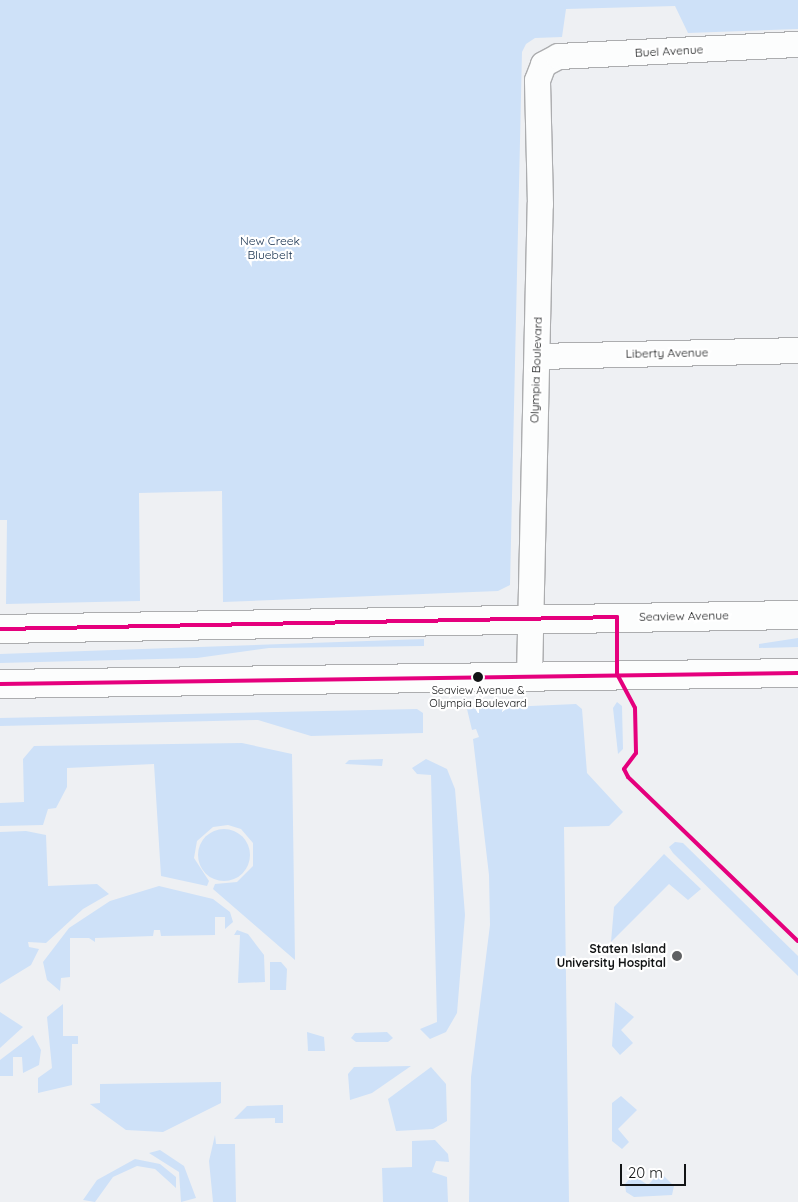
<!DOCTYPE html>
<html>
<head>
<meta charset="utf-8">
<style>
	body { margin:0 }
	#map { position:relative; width:798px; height:1202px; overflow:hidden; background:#eef0f3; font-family:Quicksand,sans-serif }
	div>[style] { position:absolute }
	.green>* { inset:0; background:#cee1f8 }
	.round { border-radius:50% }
	.roads { filter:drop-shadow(1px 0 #acadaf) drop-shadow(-1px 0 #acadaf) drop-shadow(0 1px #acadaf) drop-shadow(0 -1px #acadaf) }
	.street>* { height:25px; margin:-12.5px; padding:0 12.5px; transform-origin:12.5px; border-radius:12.5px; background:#fcfdfd }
	.secondary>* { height:28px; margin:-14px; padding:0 14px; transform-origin:14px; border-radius:14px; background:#fcfdfd }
	.bus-1>* { height:4px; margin:-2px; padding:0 2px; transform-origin:2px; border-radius:2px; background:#e5007d }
	.dots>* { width:14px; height:14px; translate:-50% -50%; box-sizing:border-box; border:2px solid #fff; border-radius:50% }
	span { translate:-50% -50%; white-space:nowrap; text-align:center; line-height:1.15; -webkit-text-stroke:4.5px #fff; paint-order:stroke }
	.bus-label { font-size:11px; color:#121415 }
	.street-label { font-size:12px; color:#121415 }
	.park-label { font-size:12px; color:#112b49 }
	.poi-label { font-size:12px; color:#121415; font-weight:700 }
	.right { translate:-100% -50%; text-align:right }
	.scale { position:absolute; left:620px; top:1164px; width:66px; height:22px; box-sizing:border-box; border:2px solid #121415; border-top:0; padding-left:6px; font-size:15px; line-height:18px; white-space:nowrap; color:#121415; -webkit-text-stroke:4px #fff; paint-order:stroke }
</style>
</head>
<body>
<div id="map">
	<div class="green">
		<i style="clip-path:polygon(0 0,798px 0,798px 29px,688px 33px,675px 6px,566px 9px,562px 37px,535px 38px,526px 44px,522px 52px,510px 585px,498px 591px,223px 602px,222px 491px,139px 493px,140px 601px,6px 604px,7px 520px,0 520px)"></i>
		<i style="clip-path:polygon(798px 638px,798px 647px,759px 648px,759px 644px)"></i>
		<i style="clip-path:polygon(424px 639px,424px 646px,269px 648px,197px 658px,0 663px,0 654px)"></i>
		<i style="clip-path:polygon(617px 702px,622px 706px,623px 749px,618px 754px,613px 708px)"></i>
		<i style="clip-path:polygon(576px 704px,582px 709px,587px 773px,623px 812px,609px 826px,564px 827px,569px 1202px,469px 1202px,471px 1077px,490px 925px,489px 875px,473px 739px,479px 737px,476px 729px,472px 730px,467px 709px)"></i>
		<i style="clip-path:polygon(417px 709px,423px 713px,423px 733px,311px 736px,258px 720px,0 726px,0 718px)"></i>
		<i style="clip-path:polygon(242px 743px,292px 754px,295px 960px,213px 889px,215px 884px,237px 882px,253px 866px,253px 843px,241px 829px,228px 825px,213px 827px,197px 841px,194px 858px,209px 881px,207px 886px,161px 876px,154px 764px,67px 768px,67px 787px,56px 808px,48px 809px,43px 825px,0 826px,0 803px,24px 802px,23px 759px,34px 746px)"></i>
		<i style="clip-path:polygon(383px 759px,382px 766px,345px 764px,349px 760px)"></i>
		<i style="clip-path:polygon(426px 759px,447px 769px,455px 789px,465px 915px,457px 1013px,446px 1032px,430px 1039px,420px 1029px,437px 1022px,431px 775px,417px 774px,412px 768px)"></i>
		<i class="round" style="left:198px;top:829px;width:52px;height:52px"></i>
		<i style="clip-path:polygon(26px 831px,46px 835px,48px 886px,97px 884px,109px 894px,83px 909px,46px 943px,28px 942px,29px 947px,39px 949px,31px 965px,0 984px,0 832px)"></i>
		<i style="clip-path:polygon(675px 842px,683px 843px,798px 956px,798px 976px,673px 853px,669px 847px)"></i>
		<i style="clip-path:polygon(664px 854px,701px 889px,688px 900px,669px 884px,611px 942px,614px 907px)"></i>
		<i style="clip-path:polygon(159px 886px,213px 899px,230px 912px,233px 922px,225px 929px,225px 917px,215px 917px,215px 935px,161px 936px,160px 930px,154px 930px,153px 936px,95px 938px,95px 942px,89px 938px,70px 938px,70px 977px,61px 978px,60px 991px,47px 980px,43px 962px,69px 928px,110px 901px)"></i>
		<i style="clip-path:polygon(237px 930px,248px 934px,264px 955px,265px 982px,238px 983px,240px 935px,234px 935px)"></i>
		<i style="clip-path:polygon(270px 962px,281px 962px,287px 969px,286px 990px,270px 990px)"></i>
		<i style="clip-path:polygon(615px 1002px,634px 1017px,621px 1030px,633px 1043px,620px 1055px,612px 1046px)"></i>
		<i style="clip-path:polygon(63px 1004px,63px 1036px,78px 1036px,78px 1044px,72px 1044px,72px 1085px,38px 1093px,38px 1078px,52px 1068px,47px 1017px)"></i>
		<i style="clip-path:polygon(0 1012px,23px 1027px,0 1048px)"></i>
		<i style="clip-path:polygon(307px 1032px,324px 1037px,325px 1051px,308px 1051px)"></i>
		<i style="clip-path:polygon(387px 1032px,393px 1038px,388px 1042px,356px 1042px,351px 1038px,355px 1033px)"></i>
		<i style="clip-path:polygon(33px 1035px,41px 1050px,39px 1065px,23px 1073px,22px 1057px,13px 1057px,13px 1076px,0 1076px,0 1060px)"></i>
		<i style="clip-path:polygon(411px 1066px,372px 1093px,350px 1100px,348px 1074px,354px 1067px)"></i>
		<i style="clip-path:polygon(431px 1067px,446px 1084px,447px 1121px,433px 1129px,396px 1131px,388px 1099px)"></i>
		<i style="clip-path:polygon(221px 1082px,221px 1103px,163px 1132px,126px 1130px,90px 1104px,100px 1103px,100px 1084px)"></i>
		<i style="clip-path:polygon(621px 1096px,637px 1110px,618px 1129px,629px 1142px,622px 1149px,612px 1141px,612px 1103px)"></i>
		<i style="clip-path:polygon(283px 1105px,283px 1123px,275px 1123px,275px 1118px,234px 1119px,247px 1106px)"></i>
		<i style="clip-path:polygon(215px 1135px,216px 1144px,235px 1144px,236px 1202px,213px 1202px,209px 1161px)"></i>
		<i style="clip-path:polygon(435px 1140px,448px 1154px,449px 1162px,436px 1161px,432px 1172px,447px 1177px,448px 1202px,383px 1202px,382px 1168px,412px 1167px,412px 1141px)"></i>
		<i style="clip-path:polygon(160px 1150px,184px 1166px,196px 1198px,181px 1202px,179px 1172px,149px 1153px)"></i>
		<i style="clip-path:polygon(135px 1159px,160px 1164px,176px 1177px,176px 1188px,155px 1169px,137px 1166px,113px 1177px,95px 1202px,83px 1200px,97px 1180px)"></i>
		<i style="clip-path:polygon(660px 1172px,674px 1186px,672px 1195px,634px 1197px,626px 1192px,625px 1184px,633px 1175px,648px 1185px)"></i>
	</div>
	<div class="roads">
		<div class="street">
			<i style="left:537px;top:356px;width:261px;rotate:-1.3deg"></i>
			<i style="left:529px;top:676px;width:472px;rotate:-88.7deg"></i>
			<i style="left:540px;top:204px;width:124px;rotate:-91.4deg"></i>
			<i style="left:537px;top:80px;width:17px;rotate:-69deg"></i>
			<i style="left:543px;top:64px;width:17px;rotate:-28deg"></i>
			<i style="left:558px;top:56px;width:240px;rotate:-2.9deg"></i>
		</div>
		<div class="secondary">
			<i style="left:0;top:629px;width:798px;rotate:-1.01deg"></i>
			<i style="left:0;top:684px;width:798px;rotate:-0.79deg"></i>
		</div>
	</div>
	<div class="bus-1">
		<i style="left:0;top:629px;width:617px;rotate:-1.11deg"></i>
		<i style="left:617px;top:617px;width:57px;rotate:90deg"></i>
		<i style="left:617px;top:674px;width:38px;rotate:62deg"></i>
		<i style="left:635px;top:708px;width:45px;rotate:88.7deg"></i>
		<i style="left:636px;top:753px;width:20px;rotate:127deg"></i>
		<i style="left:624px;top:769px;width:9px;rotate:63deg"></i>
		<i style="left:628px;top:777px;width:236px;rotate:44deg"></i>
		<i style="left:0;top:684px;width:798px;rotate:-0.79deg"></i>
	</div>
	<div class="dots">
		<i style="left:478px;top:677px;background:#121415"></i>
		<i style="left:677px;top:956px;background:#5f6163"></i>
	</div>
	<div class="bus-label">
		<span style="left:478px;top:697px">Seaview Avenue &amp;<br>Olympia Boulevard</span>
	</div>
	<div class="street-label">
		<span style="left:669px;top:51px;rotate:-3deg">Buel Avenue</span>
		<span style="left:667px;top:353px;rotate:-1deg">Liberty Avenue</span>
		<span style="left:536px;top:370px;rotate:-88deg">Olympia Boulevard</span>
		<span style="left:684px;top:616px;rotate:-1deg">Seaview Avenue</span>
	</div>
	<div class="park-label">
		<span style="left:270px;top:248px">New Creek<br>Bluebelt</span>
	</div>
	<div class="poi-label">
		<span class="right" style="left:666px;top:956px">Staten Island<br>University Hospital</span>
	</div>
	<div class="scale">20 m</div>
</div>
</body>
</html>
